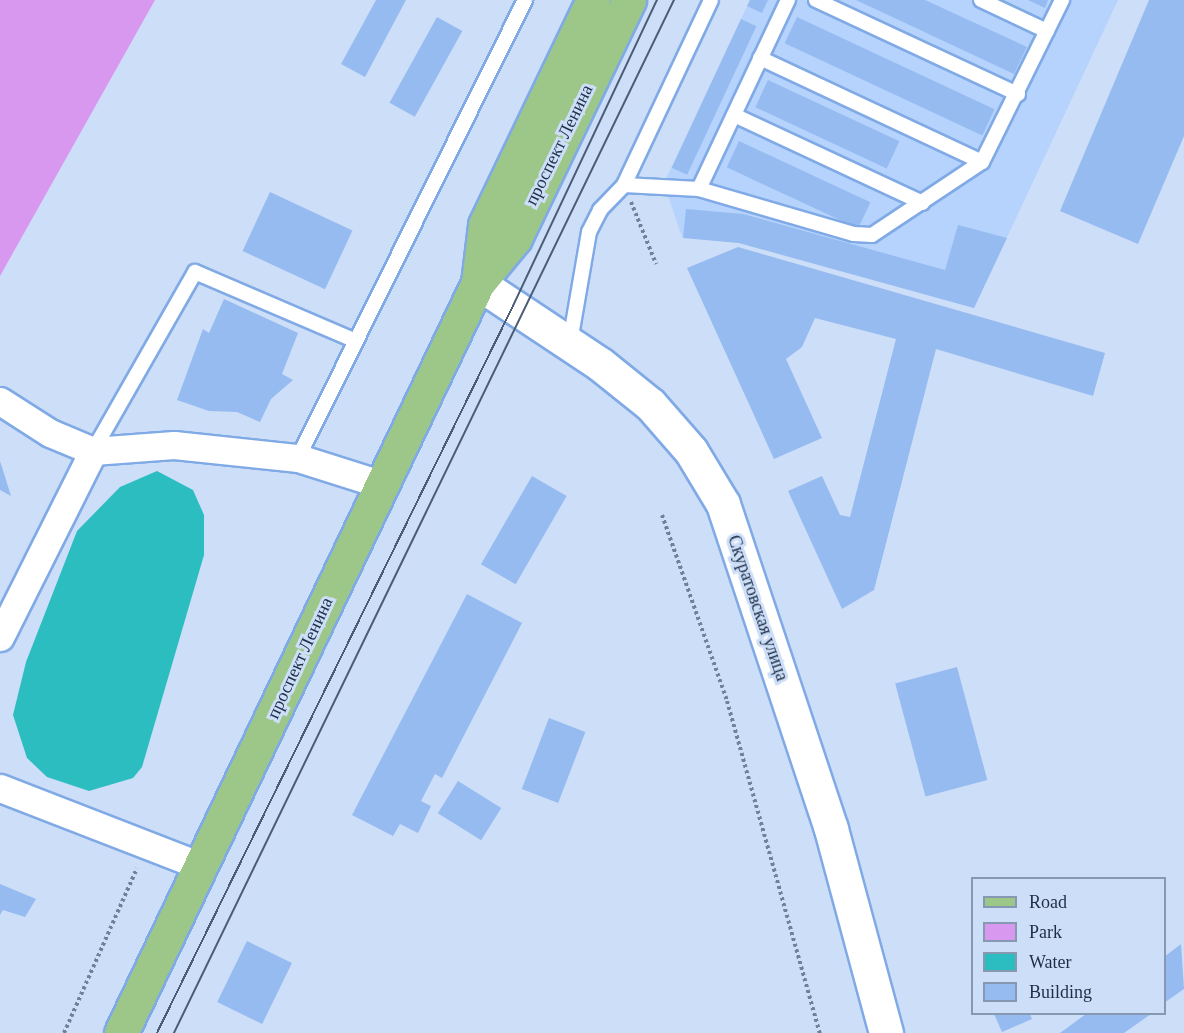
<!DOCTYPE html>
<html>
<head>
<meta charset="utf-8">
<style>
	body { margin:0 }
	#map { position:relative; width:1184px; height:1033px; overflow:hidden; background:#cddef8; font-family:"Times New Roman",serif }
	div>[style] { position:absolute }
	.built>* { inset:0; background:#b5d3fc }
	.green>* { inset:0; background:#d898ef }
	.water>* { inset:0; background:#2cbdc0 }
	.building>* { inset:0; background:#96bbf0; transform-origin:0 0 }
	.path>* { height:4px; margin-top:-2px; transform-origin:0; background:repeating-linear-gradient(90deg,#70819a 0 3px,transparent 0 6px) }
	.roads { filter:drop-shadow(2px 0 #80aae6) drop-shadow(-2px 0 #80aae6) drop-shadow(0 2px #80aae6) drop-shadow(0 -2px #80aae6) }
	.service>* { height:14px; margin:-7px; padding:0 7px; transform-origin:7px; border-radius:7px; background:#fff }
	.minor>* { height:27px; margin:-13.5px; padding:0 13.5px; transform-origin:13.5px; border-radius:13.5px; background:#fff }
	.tertiary>* { height:33px; margin:-16.5px; padding:0 16.5px; transform-origin:16.5px; border-radius:16.5px; background:#fff }
	.primary>* { height:33px; margin:-16.5px; padding:0 16.5px; transform-origin:16.5px; border-radius:16.5px; background:#9dc789 }
	.tram>* { height:1.5px; margin:-0.75px; padding:0 0.75px; transform-origin:0.75px; border-radius:0.75px; background:#4b5c74 }
	span { translate:-50% -50%; white-space:nowrap; text-align:center; line-height:1.15; -webkit-text-stroke:6px #cddef8; paint-order:stroke }
	.street-label { font-size:18px; color:#1d2e46 }
	.legend { position:absolute; left:971px; top:877px; width:195px; height:138px; box-sizing:border-box; background:#cddef8; border:2px solid #8798b1; margin:0; padding:8px 10px; list-style:none; font-size:18px; color:#1d2e46 }
	.legend li { display:flex; align-items:center; gap:12px; height:30px }
	.legend b { width:30px; border:2px solid #8798b1 }
</style>
</head>
<body>
<div id="map">
	<div class="built">
		<i style="clip-path:polygon(750px 0,1118px 0,974px 308px,739px 243px,682px 237px,664px 183px)"></i>
	</div>
	<div class="green">
		<i style="clip-path:polygon(0 0,155px 0,0 276px)"></i>
	</div>
	<div class="water">
		<i style="clip-path:polygon(157px 471px,193px 490px,204px 515px,204px 555px,142px 767px,133px 778px,89px 791px,47px 777px,27px 758px,13px 715px,26px 662px,77px 531px,120px 487px)"></i>
	</div>
	<div class="building">
		<i style="clip-path:polygon(376px 0,406px 0,365px 77px,341px 64px)"></i>
		<i style="clip-path:polygon(750px 0,768px 0,762px 13px,747px 6px)"></i>
		<i style="clip-path:polygon(856px 0,925px 0,1027px 47px,1014px 74px)"></i>
		<i style="clip-path:polygon(1028px 0,1048px 0,1045px 8px)"></i>
		<i style="clip-path:polygon(1149px 0,1184px 0,1184px 136px,1138px 244px,1060px 211px)"></i>
		<i style="left:437px;top:17px;width:29px;height:98px;rotate:29deg"></i>
		<i style="left:797px;top:17px;width:218px;height:29px;rotate:25deg"></i>
		<i style="left:741px;top:19px;width:17px;height:164px;rotate:25deg"></i>
		<i style="left:768px;top:80px;width:145px;height:30px;rotate:25deg"></i>
		<i style="left:739px;top:141px;width:145px;height:29px;rotate:25deg"></i>
		<i style="left:270px;top:192px;width:91px;height:65px;rotate:25deg"></i>
		<i style="clip-path:polygon(686px 209px,743px 214px,945px 270px,958px 225px,1007px 238px,974px 308px,739px 243px,683px 238px)"></i>
		<i style="clip-path:polygon(738px 247px,1105px 353px,1093px 396px,936px 349px,874px 590px,842px 609px,788px 491px,822px 476px,840px 515px,850px 517px,896px 339px,815px 318px,802px 347px,786px 359px,822px 438px,774px 459px,687px 268px)"></i>
		<i style="clip-path:polygon(224px 299px,298px 333px,282px 374px,293px 380px,271px 399px,260px 422px,237px 412px,209px 411px,177px 400px,203px 329px,209px 333px)"></i>
		<i style="clip-path:polygon(0 461px,2px 467px,11px 496px,0 490px)"></i>
		<i style="left:532px;top:476px;width:40px;height:102px;rotate:30deg"></i>
		<i style="clip-path:polygon(467px 594px,522px 623px,442px 778px,435px 774px,421px 801px,431px 806px,418px 833px,400px 824px,393px 836px,352px 815px)"></i>
		<i style="left:957px;top:667px;width:117px;height:64px;rotate:75deg"></i>
		<i style="left:549px;top:718px;width:39px;height:76px;rotate:21deg"></i>
		<i style="left:458px;top:781px;width:51px;height:38px;rotate:32deg"></i>
		<i style="clip-path:polygon(0 884px,36px 899px,25px 917px,3px 910px,0 915px)"></i>
		<i style="left:247px;top:941px;width:50px;height:68px;rotate:26deg"></i>
		<i style="clip-path:polygon(1181px 944px,1184px 989px,1164px 1003px,1164px 957px)"></i>
		<i style="clip-path:polygon(994px 1014px,1030px 1014px,1032px 1019px,1002px 1032px)"></i>
		<i style="clip-path:polygon(1086px 1014px,1151px 1014px,1124px 1033px,1060px 1033px)"></i>
	</div>
	<div class="path">
		<i style="left:631px;top:202px;width:67px;rotate:68deg"></i>
		<i style="left:662px;top:515px;width:197px;rotate:70.7deg"></i>
		<i style="left:727px;top:701px;width:345px;rotate:74.4deg"></i>
		<i style="left:64px;top:1033px;width:180px;rotate:-66.1deg"></i>
	</div>
	<div class="roads">
		<div class="service">
			<i style="left:816px;top:0;width:223px;rotate:25deg"></i>
			<i style="left:981px;top:0;width:73px;rotate:25.2deg"></i>
			<i style="left:760px;top:58px;width:245px;rotate:25.1deg"></i>
			<i style="left:734px;top:115px;width:208px;rotate:25deg"></i>
			<i style="left:624px;top:185px;width:75px;rotate:3.1deg"></i>
			<i style="left:699px;top:189px;width:161px;rotate:16.2deg"></i>
			<i style="left:854px;top:234px;width:18px;rotate:3deg"></i>
			<i style="left:872px;top:235px;width:132px;rotate:-33.6deg"></i>
			<i style="left:982px;top:162px;width:181px;rotate:-63.7deg"></i>
			<i style="left:699px;top:189px;width:209px;rotate:-64.8deg"></i>
			<i style="left:570px;top:342px;width:112px;rotate:-80.2deg"></i>
			<i style="left:589px;top:232px;width:25px;rotate:-63deg"></i>
			<i style="left:600px;top:210px;width:35px;rotate:-46deg"></i>
			<i style="left:624px;top:185px;width:204px;rotate:-64.8deg"></i>
			<i style="left:93px;top:451px;width:206px;rotate:-60.3deg"></i>
			<i style="left:195px;top:272px;width:173px;rotate:23.2deg"></i>
			<i style="left:298px;top:458px;width:511px;rotate:-63.64deg"></i>
		</div>
		<div class="minor">
			<i style="left:0;top:401px;width:59px;rotate:32.6deg"></i>
			<i style="left:50px;top:433px;width:47px;rotate:22.7deg"></i>
			<i style="left:93px;top:451px;width:81px;rotate:-4.2deg"></i>
			<i style="left:174px;top:445px;width:125px;rotate:6deg"></i>
			<i style="left:298px;top:458px;width:89px;rotate:17.6deg"></i>
			<i style="left:0;top:637px;width:208px;rotate:-63.4deg"></i>
			<i style="left:0;top:788px;width:216px;rotate:21.2deg"></i>
		</div>
		<div class="tertiary">
			<i style="left:478px;top:283px;width:146px;rotate:33.6deg"></i>
			<i style="left:600px;top:364px;width:64px;rotate:38.7deg"></i>
			<i style="left:650px;top:404px;width:62px;rotate:48.9deg"></i>
			<i style="left:691px;top:451px;width:62px;rotate:58.9deg"></i>
			<i style="left:723px;top:504px;width:342px;rotate:71.6deg"></i>
			<i style="left:831px;top:829px;width:211px;rotate:74.9deg"></i>
		</div>
		<div class="primary">
			<i style="left:478px;top:283px;width:58px;rotate:-83.1deg"></i>
			<i style="left:485px;top:225px;width:250px;rotate:-64.4deg"></i>
			<i style="left:121px;top:1033px;width:831px;rotate:-64.55deg"></i>
			<i style="left:478px;top:283px;width:58px;rotate:-50.6deg"></i>
			<i style="left:515px;top:238px;width:264px;rotate:-64.4deg"></i>
		</div>
	</div>
	<div class="tram">
		<i style="left:157px;top:1033px;width:809px;rotate:-63.91deg"></i>
		<i style="left:513px;top:306px;width:338px;rotate:-64.8deg"></i>
		<i style="left:174px;top:1033px;width:1148px;rotate:-64.17deg"></i>
	</div>
	<div class="street-label">
		<span style="left:559px;top:145px;rotate:-64deg">проспект Ленина</span>
		<span style="left:758px;top:608px;rotate:71deg">Скуратовская улица</span>
		<span style="left:300px;top:658px;rotate:-65deg">проспект Ленина</span>
	</div>
	<ul class="legend">
	<li><b style="height:8px;background:#9dc789"></b>Road</li>
	<li><b style="height:16px;background:#d898ef"></b>Park</li>
	<li><b style="height:16px;background:#2cbdc0"></b>Water</li>
	<li><b style="height:16px;background:#96bbf0"></b>Building</li>
	</ul>
</div>
</body>
</html>
